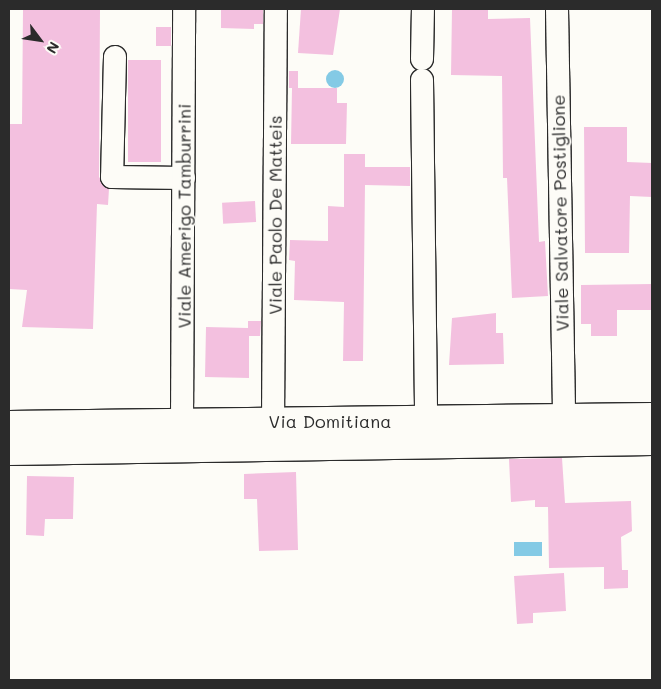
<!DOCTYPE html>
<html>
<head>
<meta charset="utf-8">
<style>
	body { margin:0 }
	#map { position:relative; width:661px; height:689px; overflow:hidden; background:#fdfcf7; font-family:Mali,sans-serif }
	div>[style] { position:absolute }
	.water>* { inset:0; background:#84cae5; transform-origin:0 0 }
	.round { border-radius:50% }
	.building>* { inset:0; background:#f3c0df; transform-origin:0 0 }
	.roads { filter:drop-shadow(1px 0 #2b2b2b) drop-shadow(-1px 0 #2b2b2b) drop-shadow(0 1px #2b2b2b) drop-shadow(0 -1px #2b2b2b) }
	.street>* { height:22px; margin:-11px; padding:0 11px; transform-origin:11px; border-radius:11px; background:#fdfcf7 }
	.secondary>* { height:28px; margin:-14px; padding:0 14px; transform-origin:14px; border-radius:14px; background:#fdfcf7 }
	span { translate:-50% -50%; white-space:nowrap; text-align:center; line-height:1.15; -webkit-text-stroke:4px #fdfcf7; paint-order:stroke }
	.street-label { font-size:18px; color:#2b2b2b }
	.frame { position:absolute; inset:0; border:10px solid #2b2b2b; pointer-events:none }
	.north { position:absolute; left:15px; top:15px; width:50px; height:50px; -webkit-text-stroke:4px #fdfcf7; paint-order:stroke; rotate:121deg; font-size:14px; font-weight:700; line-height:20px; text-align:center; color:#2b2b2b }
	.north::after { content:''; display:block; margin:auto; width:18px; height:22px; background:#2b2b2b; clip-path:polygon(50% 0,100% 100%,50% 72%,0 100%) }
</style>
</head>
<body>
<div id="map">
	<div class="water">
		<i class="round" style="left:326px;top:70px;width:18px;height:18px"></i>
		<i style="left:514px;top:542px;width:28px;height:14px"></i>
	</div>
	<div class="building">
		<i style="clip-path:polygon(23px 9px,100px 9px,99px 177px,109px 189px,108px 205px,97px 204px,93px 329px,22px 327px,27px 290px,9px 289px,9px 124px,22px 124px)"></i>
		<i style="clip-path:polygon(221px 9px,263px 9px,263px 24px,254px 24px,254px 29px,221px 28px)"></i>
		<i style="clip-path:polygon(301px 9px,340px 9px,333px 55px,298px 53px)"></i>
		<i style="clip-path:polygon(452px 9px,488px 9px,488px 19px,530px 18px,539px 242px,545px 241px,548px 296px,512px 298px,507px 178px,503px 178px,502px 76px,451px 75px)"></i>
		<i style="left:171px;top:27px;width:19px;height:15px;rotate:90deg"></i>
		<i style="left:128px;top:60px;width:33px;height:102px"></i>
		<i style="left:289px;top:71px;width:9px;height:17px"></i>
		<i style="clip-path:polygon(292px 88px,337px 88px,337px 103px,347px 103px,346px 144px,291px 144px)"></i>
		<i style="clip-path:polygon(584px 127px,627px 127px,627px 162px,652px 163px,652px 197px,630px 196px,629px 253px,585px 253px)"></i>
		<i style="clip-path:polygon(344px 154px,365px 154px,365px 167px,410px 167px,410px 186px,365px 185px,363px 361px,343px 361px,344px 302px,294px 300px,295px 261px,289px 260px,290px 240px,328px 241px,328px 206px,344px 207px)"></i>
		<i style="left:255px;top:201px;width:21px;height:33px;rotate:87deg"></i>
		<i style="clip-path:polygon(652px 284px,652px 310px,617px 310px,617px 336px,591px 336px,591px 324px,581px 324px,581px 285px)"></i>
		<i style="clip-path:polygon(496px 313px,496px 333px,503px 333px,504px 364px,449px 365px,452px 318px)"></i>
		<i style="clip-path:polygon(248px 321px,261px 321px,260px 336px,249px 336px,249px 378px,205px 377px,206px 327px,248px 328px)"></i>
		<i style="clip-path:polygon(562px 458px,565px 503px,631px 501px,632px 531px,621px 537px,622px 570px,628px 570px,628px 588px,604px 589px,604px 567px,549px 568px,548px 507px,535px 507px,535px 500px,511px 502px,509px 459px)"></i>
		<i style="clip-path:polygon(296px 472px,298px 550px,259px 551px,257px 499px,244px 499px,244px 474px)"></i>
		<i style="clip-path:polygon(27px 476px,74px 477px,73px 519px,45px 519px,44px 536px,26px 535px)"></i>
		<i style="clip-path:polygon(564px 573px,566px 611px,533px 613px,533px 623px,517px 624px,514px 576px)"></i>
	</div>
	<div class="roads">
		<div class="street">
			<i style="left:557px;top:9px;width:409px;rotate:89deg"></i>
			<i style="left:115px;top:57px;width:120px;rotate:91.4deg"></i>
			<i style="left:112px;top:177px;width:72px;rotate:0.8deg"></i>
			<i style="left:422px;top:59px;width:50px;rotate:-88.9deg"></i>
			<i style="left:422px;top:80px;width:341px;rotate:89.3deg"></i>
			<i style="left:273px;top:421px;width:412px;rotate:-89.6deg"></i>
			<i style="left:182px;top:422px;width:413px;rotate:-89.7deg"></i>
		</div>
		<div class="secondary">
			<i style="left:9px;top:425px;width:643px;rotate:-0.71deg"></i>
			<i style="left:9px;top:451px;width:643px;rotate:-0.89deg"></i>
		</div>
	</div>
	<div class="street-label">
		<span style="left:560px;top:213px;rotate:-91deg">Viale Salvatore Postiglione</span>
		<span style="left:275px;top:215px;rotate:-90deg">Viale Paolo De Matteis</span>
		<span style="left:184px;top:216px;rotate:-90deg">Viale Amerigo Tamburrini</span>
		<span style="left:330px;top:421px">Via Domitiana</span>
	</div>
	<div class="frame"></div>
	<div class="north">N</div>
</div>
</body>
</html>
